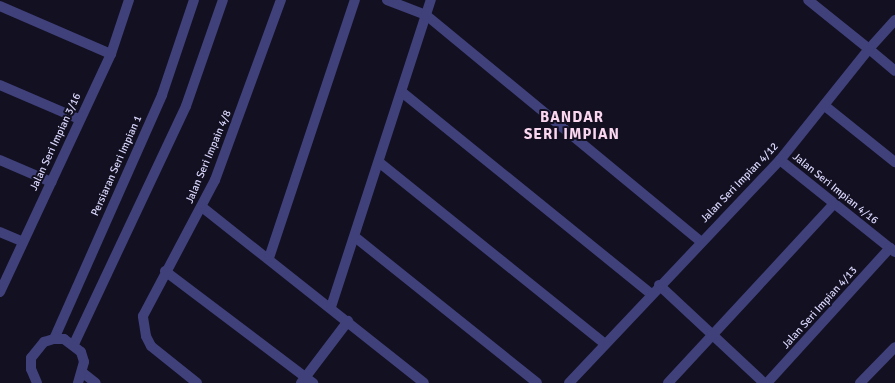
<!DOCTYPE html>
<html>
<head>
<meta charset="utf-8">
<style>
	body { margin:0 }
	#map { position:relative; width:895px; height:383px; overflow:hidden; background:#121021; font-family:Signika,sans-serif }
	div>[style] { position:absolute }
	.minor>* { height:10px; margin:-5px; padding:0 5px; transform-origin:5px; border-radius:5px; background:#40407b }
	span { translate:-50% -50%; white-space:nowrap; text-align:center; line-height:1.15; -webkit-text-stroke:4px #121021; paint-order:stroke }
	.street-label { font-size:11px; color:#d7d4fa }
	.district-label { font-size:15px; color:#fbd6ef; font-weight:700; letter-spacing:1px }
</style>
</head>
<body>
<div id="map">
	<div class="minor">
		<i style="left:387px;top:0;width:42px;rotate:21deg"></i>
		<i style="left:426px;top:15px;width:355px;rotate:39.5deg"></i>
		<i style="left:0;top:6px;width:121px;rotate:23.4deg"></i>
		<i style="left:895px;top:20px;width:39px;rotate:132deg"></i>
		<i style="left:869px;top:49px;width:34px;rotate:40deg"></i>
		<i style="left:0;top:85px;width:86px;rotate:23.3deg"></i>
		<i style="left:403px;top:93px;width:319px;rotate:39deg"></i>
		<i style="left:825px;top:106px;width:90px;rotate:38.7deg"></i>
		<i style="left:0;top:160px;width:56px;rotate:23.3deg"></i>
		<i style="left:780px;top:160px;width:147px;rotate:38.7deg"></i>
		<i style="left:380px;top:163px;width:289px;rotate:38.8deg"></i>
		<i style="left:202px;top:207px;width:283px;rotate:38.4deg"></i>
		<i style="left:0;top:232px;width:25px;rotate:23deg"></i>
		<i style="left:355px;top:237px;width:233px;rotate:38.7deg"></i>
		<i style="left:269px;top:258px;width:272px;rotate:-71.6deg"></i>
		<i style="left:165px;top:271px;width:186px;rotate:37.1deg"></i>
		<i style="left:659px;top:285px;width:144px;rotate:43deg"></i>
		<i style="left:0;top:292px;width:263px;rotate:-65deg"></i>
		<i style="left:111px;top:54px;width:57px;rotate:-71.6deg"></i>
		<i style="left:331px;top:307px;width:323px;rotate:-72deg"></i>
		<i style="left:54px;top:339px;width:267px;rotate:-66.1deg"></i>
		<i style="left:162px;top:95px;width:100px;rotate:-71.4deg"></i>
		<i style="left:74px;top:344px;width:263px;rotate:-64.8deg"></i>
		<i style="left:186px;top:106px;width:112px;rotate:-70.8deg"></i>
		<i style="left:83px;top:373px;width:16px;rotate:38deg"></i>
		<i style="left:37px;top:383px;width:15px;rotate:-113deg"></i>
		<i style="left:31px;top:369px;width:11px;rotate:-90deg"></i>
		<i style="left:31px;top:358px;width:21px;rotate:-51deg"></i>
		<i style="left:44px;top:342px;width:10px;rotate:-17deg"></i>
		<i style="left:54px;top:339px;width:10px"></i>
		<i style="left:64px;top:339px;width:21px;rotate:37deg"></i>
		<i style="left:81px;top:352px;width:10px;rotate:73deg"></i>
		<i style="left:84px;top:362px;width:22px;rotate:106deg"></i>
		<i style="left:197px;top:383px;width:59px;rotate:-141.2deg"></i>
		<i style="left:151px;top:346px;width:11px;rotate:-117deg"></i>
		<i style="left:146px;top:336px;width:20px;rotate:-99deg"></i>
		<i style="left:143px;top:316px;width:154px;rotate:-62.1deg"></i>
		<i style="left:215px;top:180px;width:192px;rotate:-69.9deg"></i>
		<i style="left:301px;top:383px;width:78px;rotate:-52.8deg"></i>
		<i style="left:569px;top:383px;width:307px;rotate:-46.6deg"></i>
		<i style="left:780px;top:160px;width:142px;rotate:-51.3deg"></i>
		<i style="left:869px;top:49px;width:78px;rotate:-141.2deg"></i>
		<i style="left:668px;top:383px;width:244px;rotate:-47.2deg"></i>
		<i style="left:767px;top:383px;width:183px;rotate:-47.7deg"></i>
		<i style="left:860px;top:383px;width:50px;rotate:-45.8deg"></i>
	</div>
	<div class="street-label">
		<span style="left:56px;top:142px;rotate:-65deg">Jalan Seri Impian 3/16</span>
		<span style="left:209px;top:157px;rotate:-67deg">Jalan Seri Impain 4/8</span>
		<span style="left:117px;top:166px;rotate:-66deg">Persiaran Seri Impian 1</span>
		<span style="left:740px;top:183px;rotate:-46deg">Jalan Seri Impian 4/12</span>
		<span style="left:835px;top:189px;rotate:39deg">Jalan Seri Impian 4/16</span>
		<span style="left:820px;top:308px;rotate:-48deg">Jalan Seri Impian 4/13</span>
	</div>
	<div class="district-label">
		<span style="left:572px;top:126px">BANDAR<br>SERI IMPIAN</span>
	</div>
</div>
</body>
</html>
